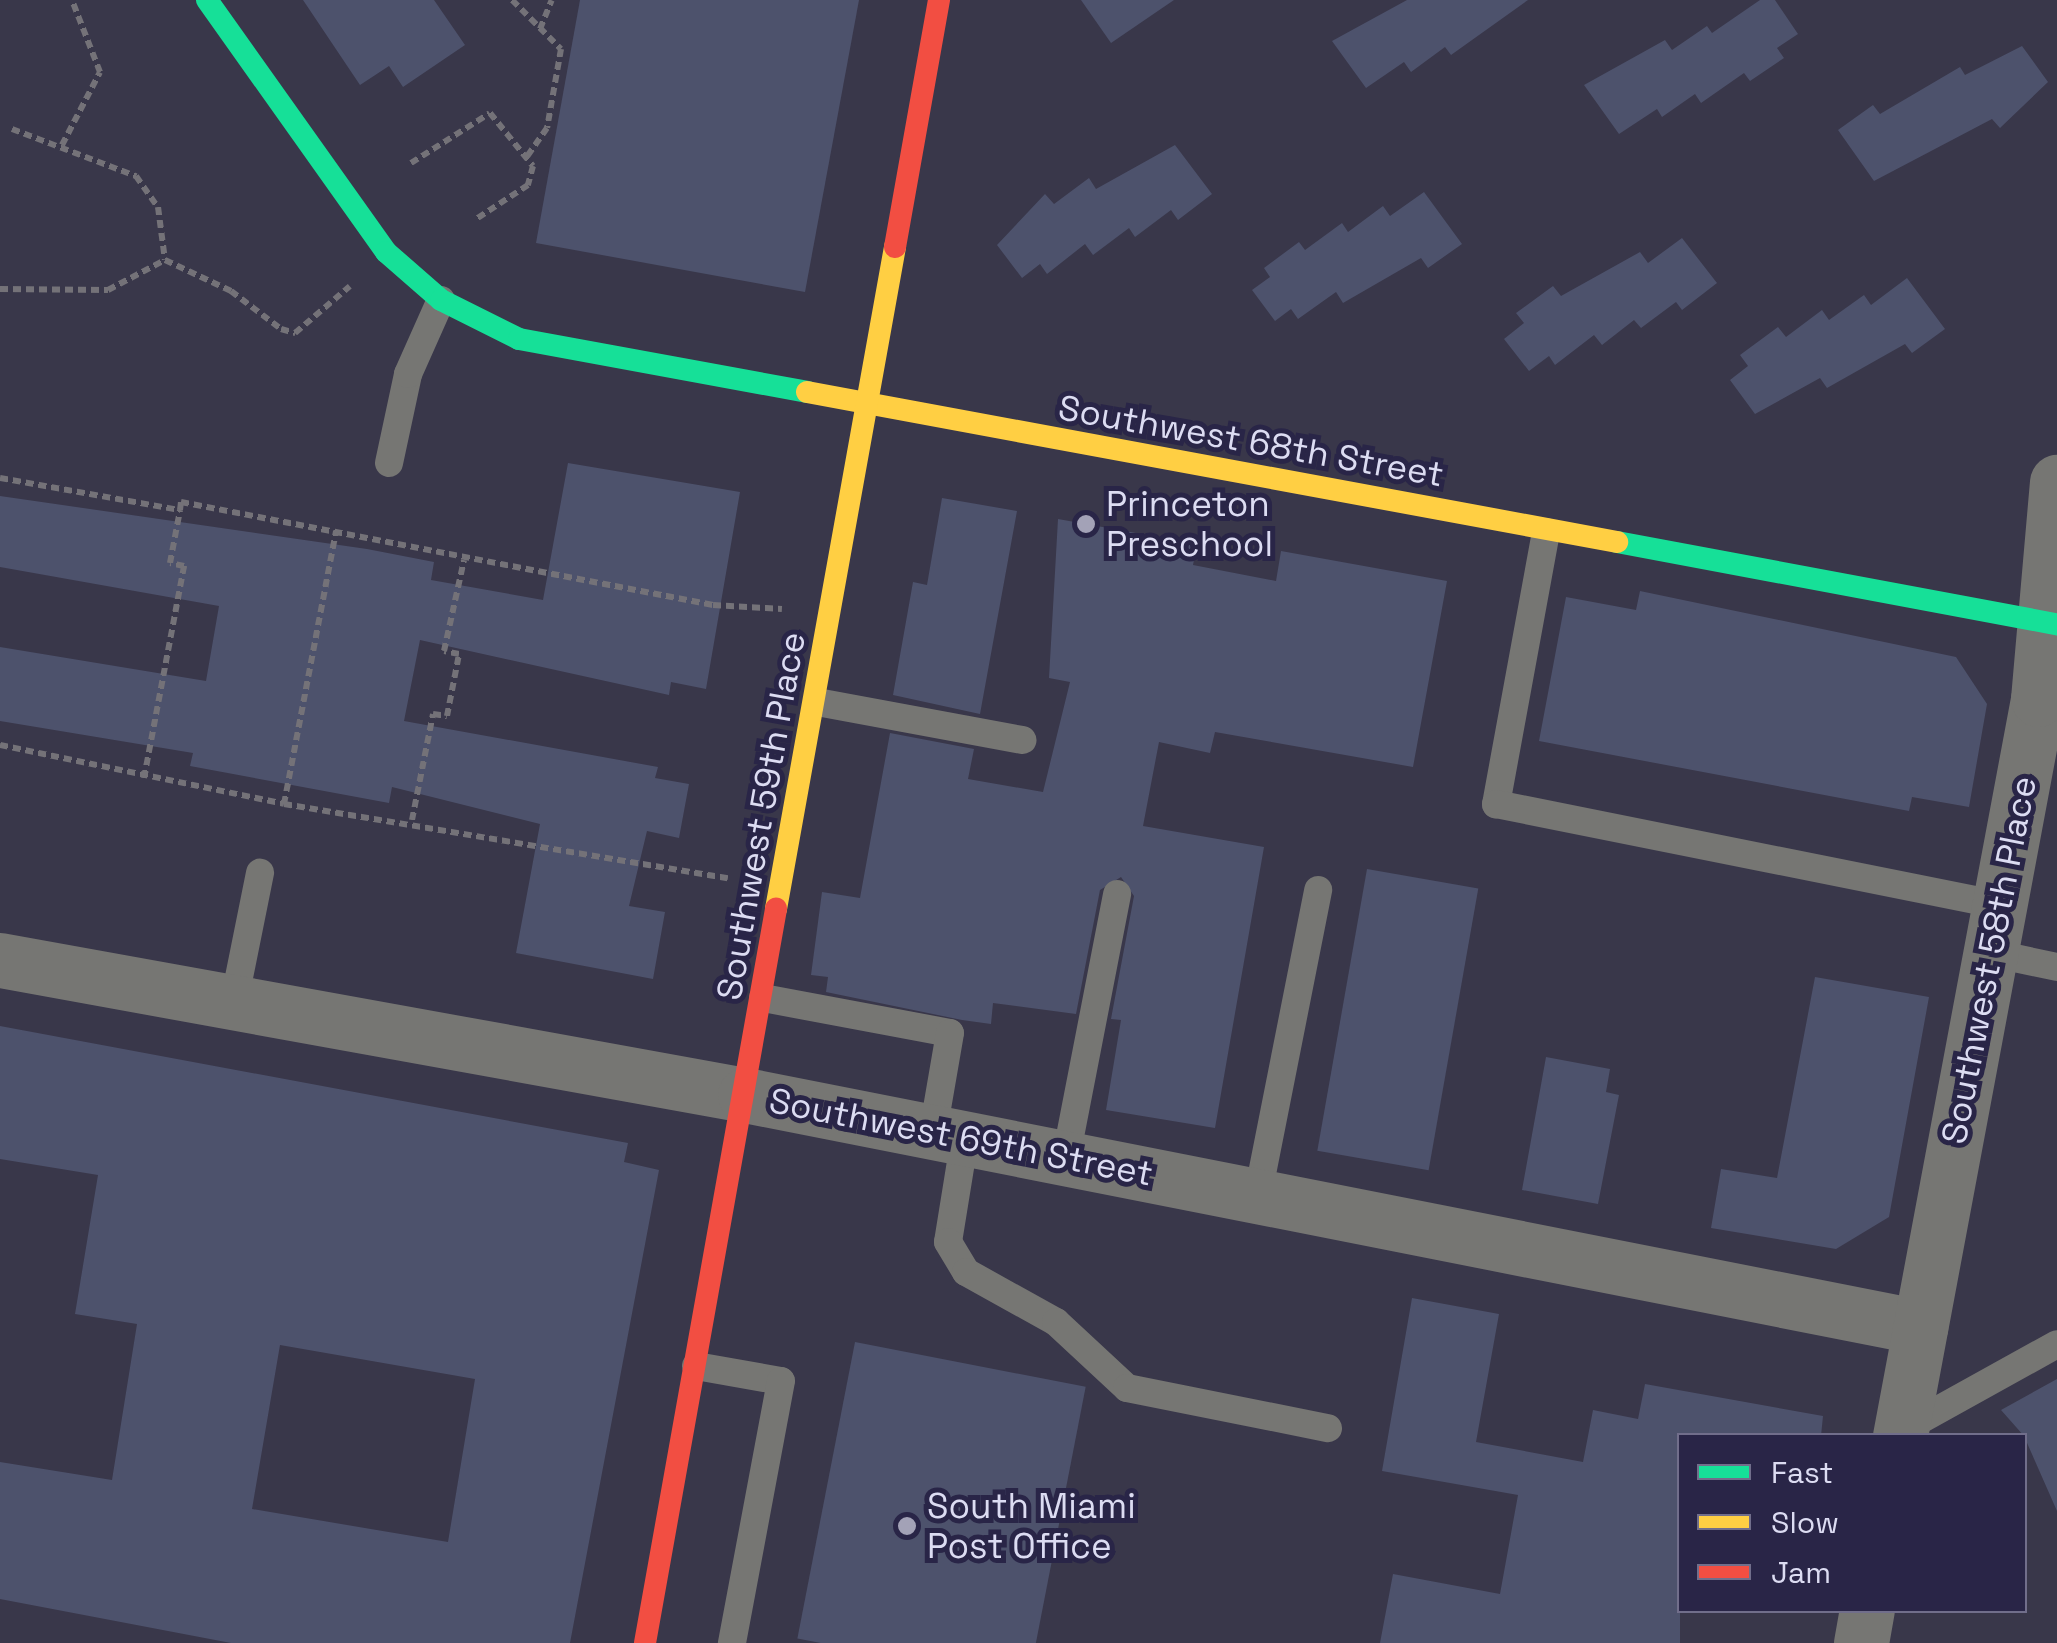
<!DOCTYPE html>
<html>
<head>
<meta charset="utf-8">
<style>
	body { margin:0 }
	#map { position:relative; width:2057px; height:1643px; overflow:hidden; background:#39374a; font-family:"Space Grotesk",sans-serif }
	div>[style] { position:absolute }
	.building>* { inset:0; background:#4d526c; transform-origin:0 0 }
	.path>* { height:6px; margin-top:-3px; transform-origin:0; background:repeating-linear-gradient(90deg,#747278 0 8px,transparent 0 13px) }
	.lane>* { height:28px; margin:-14px; padding:0 14px; transform-origin:14px; border-radius:14px; background:#767673 }
	.street>* { height:55px; margin:-27.5px; padding:0 27.5px; transform-origin:27.5px; border-radius:27.5px; background:#767673 }
	.fast>* { height:22px; margin:-11px; padding:0 11px; transform-origin:11px; border-radius:11px; background:#16e098 }
	.slow>* { height:22px; margin:-11px; padding:0 11px; transform-origin:11px; border-radius:11px; background:#ffcf43 }
	.jam>* { height:22px; margin:-11px; padding:0 11px; transform-origin:11px; border-radius:11px; background:#f24e42 }
	.dots>* { width:28px; height:28px; translate:-50% -50%; box-sizing:border-box; border:5px solid #292547; border-radius:50% }
	span { translate:-50% -50%; white-space:nowrap; text-align:center; line-height:1.15; -webkit-text-stroke:10px #292547; paint-order:stroke }
	.street-label { font-size:35px; color:#dcdcf2 }
	.poi-label { font-size:35px; color:#dcdcf2 }
	.left { translate:0 -50%; text-align:left }
	.legend { position:absolute; left:1677px; top:1433px; width:350px; height:180px; box-sizing:border-box; background:#292547; border:2px solid #716e8b; margin:0; padding:12px 18px; list-style:none; font-size:30px; color:#dcdcf2 }
	.legend li { display:flex; align-items:center; gap:20px; height:50px }
	.legend b { width:50px; border:2px solid #716e8b }
</style>
</head>
<body>
<div id="map">
	<div class="building">
		<i style="clip-path:polygon(303px 0,434px 0,465px 45px,403px 87px,389px 66px,360px 85px)"></i>
		<i style="clip-path:polygon(580px 0,859px 0,805px 292px,536px 243px)"></i>
		<i style="clip-path:polygon(1081px 0,1174px 0,1111px 43px)"></i>
		<i style="clip-path:polygon(1407px 0,1528px 0,1451px 55px,1445px 47px,1411px 72px,1404px 62px,1366px 88px,1332px 41px)"></i>
		<i style="clip-path:polygon(1760px 0,1775px 0,1798px 34px,1777px 48px,1784px 58px,1750px 81px,1744px 73px,1701px 103px,1695px 94px,1662px 117px,1657px 109px,1619px 134px,1584px 85px,1665px 40px,1672px 50px,1707px 26px,1712px 33px)"></i>
		<i style="clip-path:polygon(2022px 46px,2048px 82px,2000px 128px,1992px 119px,1874px 181px,1838px 130px,1873px 105px,1880px 114px,1960px 67px,1965px 75px)"></i>
		<i style="clip-path:polygon(1175px 145px,1212px 194px,1178px 220px,1171px 210px,1135px 237px,1129px 228px,1093px 255px,1085px 244px,1047px 274px,1040px 264px,1022px 278px,997px 245px,1045px 194px,1054px 204px,1089px 178px,1096px 189px)"></i>
		<i style="clip-path:polygon(1424px 192px,1462px 244px,1428px 268px,1421px 258px,1343px 303px,1336px 292px,1298px 319px,1291px 309px,1275px 321px,1252px 290px,1270px 277px,1264px 268px,1299px 242px,1305px 250px,1342px 223px,1348px 232px,1383px 206px,1390px 216px)"></i>
		<i style="clip-path:polygon(1682px 238px,1717px 283px,1682px 310px,1676px 302px,1641px 328px,1634px 320px,1602px 345px,1594px 335px,1555px 365px,1549px 356px,1529px 371px,1504px 339px,1524px 323px,1516px 313px,1553px 286px,1561px 296px,1640px 252px,1648px 263px)"></i>
		<i style="clip-path:polygon(1907px 278px,1945px 329px,1912px 353px,1905px 344px,1827px 388px,1820px 378px,1755px 414px,1730px 380px,1748px 366px,1740px 355px,1778px 327px,1786px 337px,1822px 310px,1829px 320px,1864px 295px,1871px 305px)"></i>
		<i style="clip-path:polygon(568px 463px,740px 492px,706px 689px,671px 682px,669px 695px,420px 640px,404px 721px,658px 767px,655px 778px,689px 784px,679px 838px,647px 831px,629px 906px,665px 912px,653px 979px,516px 953px,540px 824px,392px 787px,389px 803px,190px 766px,193px 753px,0 721px,0 647px,206px 681px,219px 606px,0 567px,0 496px,367px 549px,434px 562px,431px 580px,543px 600px)"></i>
		<i style="clip-path:polygon(942px 498px,1017px 511px,980px 714px,893px 695px,913px 582px,927px 585px)"></i>
		<i style="clip-path:polygon(1058px 519px,1197px 544px,1193px 565px,1276px 581px,1281px 551px,1447px 581px,1413px 767px,1215px 732px,1210px 753px,1159px 742px,1143px 826px,1264px 847px,1215px 1128px,1106px 1110px,1121px 1020px,1111px 1019px,1134px 896px,1121px 877px,1100px 890px,1076px 1014px,993px 1003px,991px 1024px,962px 1020px,826px 992px,828px 977px,811px 975px,822px 892px,860px 898px,890px 733px,974px 749px,968px 779px,1043px 792px,1070px 682px,1049px 678px)"></i>
		<i style="clip-path:polygon(1640px 591px,1956px 657px,1987px 704px,1969px 807px,1912px 797px,1909px 811px,1539px 741px,1566px 597px,1636px 610px)"></i>
		<i style="left:1367px;top:869px;width:113px;height:286px;rotate:10deg"></i>
		<i style="clip-path:polygon(1815px 977px,1929px 997px,1889px 1217px,1836px 1249px,1711px 1228px,1721px 1169px,1777px 1178px)"></i>
		<i style="clip-path:polygon(evenodd,0 1026px,628px 1143px,624px 1162px,659px 1170px,570px 1643px,231px 1643px,0 1599px,0 1462px,112px 1480px,137px 1324px,75px 1314px,98px 1175px,0 1159px,0 1026px,280px 1345px,475px 1379px,448px 1542px,252px 1509px,280px 1345px)"></i>
		<i style="clip-path:polygon(1546px 1057px,1610px 1069px,1606px 1092px,1619px 1095px,1598px 1204px,1522px 1190px)"></i>
		<i style="clip-path:polygon(1412px 1298px,1499px 1314px,1476px 1442px,1583px 1462px,1593px 1410px,1638px 1419px,1645px 1384px,1823px 1416px,1821px 1436px,1680px 1436px,1680px 1643px,1380px 1643px,1393px 1574px,1500px 1594px,1518px 1495px,1382px 1471px)"></i>
		<i style="left:855px;top:1342px;width:235px;height:302px;rotate:11deg"></i>
		<i style="clip-path:polygon(2057px 1379px,2057px 1511px,2024px 1436px,2001px 1410px)"></i>
	</div>
	<div class="path">
		<i style="left:512px;top:0;width:69px;rotate:45deg"></i>
		<i style="left:561px;top:49px;width:80px;rotate:100deg"></i>
		<i style="left:547px;top:128px;width:37px;rotate:125deg"></i>
		<i style="left:540px;top:29px;width:31px;rotate:-68deg"></i>
		<i style="left:12px;top:129px;width:133px;rotate:20.8deg"></i>
		<i style="left:136px;top:176px;width:38px;rotate:55deg"></i>
		<i style="left:158px;top:207px;width:53px;rotate:82.5deg"></i>
		<i style="left:165px;top:260px;width:73px;rotate:25.2deg"></i>
		<i style="left:231px;top:291px;width:63px;rotate:37.2deg"></i>
		<i style="left:281px;top:329px;width:15px;rotate:16deg"></i>
		<i style="left:295px;top:333px;width:72px;rotate:-40.5deg"></i>
		<i style="left:62px;top:145px;width:82px;rotate:-62.5deg"></i>
		<i style="left:100px;top:72px;width:77px;rotate:-111.3deg"></i>
		<i style="left:411px;top:163px;width:93px;rotate:-32.3deg"></i>
		<i style="left:490px;top:113px;width:68px;rotate:50.9deg"></i>
		<i style="left:533px;top:166px;width:20px;rotate:105deg"></i>
		<i style="left:528px;top:185px;width:62px;rotate:146.8deg"></i>
		<i style="left:0;top:289px;width:108px;rotate:0.5deg"></i>
		<i style="left:108px;top:290px;width:64px;rotate:-27.8deg"></i>
		<i style="left:0;top:478px;width:183px;rotate:10.1deg"></i>
		<i style="left:180px;top:510px;width:8px;rotate:-83deg"></i>
		<i style="left:181px;top:502px;width:542px;rotate:10.96deg"></i>
		<i style="left:713px;top:605px;width:69px;rotate:3.3deg"></i>
		<i style="left:0;top:745px;width:290px;rotate:11.7deg"></i>
		<i style="left:284px;top:804px;width:450px;rotate:9.5deg"></i>
		<i style="left:144px;top:778px;width:216px;rotate:-79.3deg"></i>
		<i style="left:184px;top:566px;width:14px;rotate:-168deg"></i>
		<i style="left:170px;top:563px;width:54px;rotate:-79.3deg"></i>
		<i style="left:284px;top:804px;width:278px;rotate:-79.2deg"></i>
		<i style="left:412px;top:820px;width:108px;rotate:-78.8deg"></i>
		<i style="left:433px;top:714px;width:14px;rotate:8deg"></i>
		<i style="left:447px;top:716px;width:63px;rotate:-79deg"></i>
		<i style="left:459px;top:654px;width:15px;rotate:-169deg"></i>
		<i style="left:444px;top:651px;width:93px;rotate:-77.6deg"></i>
	</div>
	<div class="lane">
		<i style="left:389px;top:463px;width:91px;rotate:-77.9deg"></i>
		<i style="left:408px;top:374px;width:81px;rotate:-66deg"></i>
		<i style="left:1546px;top:532px;width:277px;rotate:100.4deg"></i>
		<i style="left:1496px;top:804px;width:514px;rotate:11.33deg"></i>
		<i style="left:817px;top:702px;width:209px;rotate:10.5deg"></i>
		<i style="left:1991px;top:953px;width:67px;rotate:12deg"></i>
		<i style="left:763px;top:998px;width:190px;rotate:10.6deg"></i>
		<i style="left:950px;top:1033px;width:99px;rotate:99.8deg"></i>
		<i style="left:234px;top:1002px;width:132px;rotate:-78.6deg"></i>
		<i style="left:965px;top:1137px;width:106px;rotate:99.2deg"></i>
		<i style="left:948px;top:1242px;width:35px;rotate:59deg"></i>
		<i style="left:966px;top:1272px;width:103px;rotate:29.1deg"></i>
		<i style="left:1056px;top:1322px;width:97px;rotate:42.9deg"></i>
		<i style="left:1127px;top:1388px;width:205px;rotate:11.3deg"></i>
		<i style="left:1066px;top:1157px;width:268px;rotate:-79deg"></i>
		<i style="left:1258px;top:1194px;width:310px;rotate:-78.8deg"></i>
		<i style="left:696px;top:1366px;width:86px;rotate:10deg"></i>
		<i style="left:781px;top:1381px;width:267px;rotate:100.6deg"></i>
		<i style="left:1902px;top:1430px;width:177px;rotate:-29deg"></i>
	</div>
	<div class="street">
		<i style="left:0;top:960px;width:757px;rotate:10.27deg"></i>
		<i style="left:745px;top:1095px;width:1198px;rotate:11.17deg"></i>
		<i style="left:1900px;top:1436px;width:750px;rotate:-79.39deg"></i>
		<i style="left:2038px;top:699px;width:218px;rotate:-85deg"></i>
		<i style="left:1861px;top:1643px;width:34px;rotate:-80deg"></i>
	</div>
	<div class="fast">
		<i style="left:207px;top:0;width:309px;rotate:54.6deg"></i>
		<i style="left:386px;top:252px;width:73px;rotate:41.1deg"></i>
		<i style="left:441px;top:300px;width:87px;rotate:26.6deg"></i>
		<i style="left:519px;top:339px;width:293px;rotate:10.4deg"></i>
		<i style="left:1617px;top:542px;width:448px;rotate:10.6deg"></i>
	</div>
	<div class="slow">
		<i style="left:807px;top:392px;width:824px;rotate:10.49deg"></i>
		<i style="left:776px;top:909px;width:673px;rotate:-79.81deg"></i>
	</div>
	<div class="jam">
		<i style="left:895px;top:247px;width:251px;rotate:-79.9deg"></i>
		<i style="left:645px;top:1643px;width:746px;rotate:-79.88deg"></i>
	</div>
	<div class="dots">
		<i style="left:1086px;top:524px;background:#a3a2b7"></i>
		<i style="left:907px;top:1526px;background:#a3a2b7"></i>
	</div>
	<div class="street-label">
		<span style="left:1251px;top:441px;rotate:10deg">Southwest 68th Street</span>
		<span style="left:761px;top:816px;rotate:-80deg">Southwest 59th Place</span>
		<span style="left:1989px;top:960px;rotate:-79deg">Southwest 58th Place</span>
		<span style="left:961px;top:1137px;rotate:11deg">Southwest 69th Street</span>
	</div>
	<div class="poi-label">
		<span class="left" style="left:1106px;top:524px">Princeton<br>Preschool</span>
		<span class="left" style="left:927px;top:1526px">South Miami<br>Post Office</span>
	</div>
	<ul class="legend">
	<li><b style="height:12px;background:#16e098"></b>Fast</li>
	<li><b style="height:12px;background:#ffcf43"></b>Slow</li>
	<li><b style="height:12px;background:#f24e42"></b>Jam</li>
	</ul>
</div>
</body>
</html>
